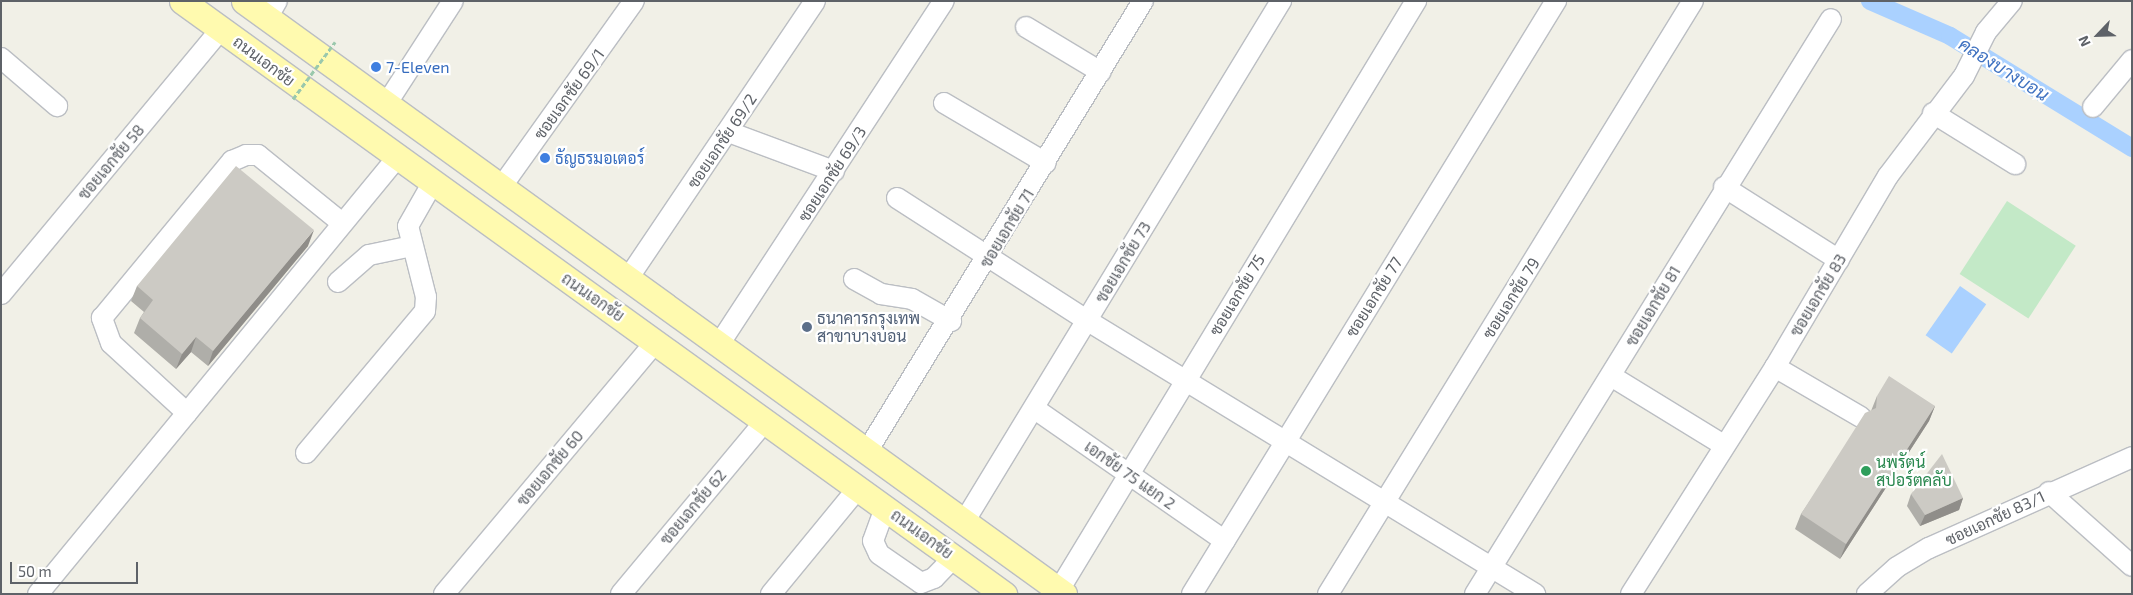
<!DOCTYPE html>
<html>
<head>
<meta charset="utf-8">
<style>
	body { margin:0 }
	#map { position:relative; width:2133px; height:595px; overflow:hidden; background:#f1f0e7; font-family:"Exo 2",Sarabun,sans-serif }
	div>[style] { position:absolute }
	.green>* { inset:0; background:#c3e9c7; transform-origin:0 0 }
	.water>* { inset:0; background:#aad1ff; transform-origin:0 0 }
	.canal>* { height:18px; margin:-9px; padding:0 9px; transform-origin:9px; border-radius:9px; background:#aad1ff }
	.roads { filter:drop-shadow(1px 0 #bbbec3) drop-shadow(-1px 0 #bbbec3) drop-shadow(0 1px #bbbec3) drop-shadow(0 -1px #bbbec3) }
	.minor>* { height:20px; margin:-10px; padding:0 10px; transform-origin:10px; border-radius:10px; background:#fff }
	.major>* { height:25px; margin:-12.5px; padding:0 12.5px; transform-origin:12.5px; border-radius:12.5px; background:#fffaaf }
	.path-bridge>* { height:3px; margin-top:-1.5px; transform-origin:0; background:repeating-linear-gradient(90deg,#9ac8ac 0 5px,transparent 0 7.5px) }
	.wall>* { inset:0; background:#afaea9 }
	.shaded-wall>* { inset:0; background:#8f8d89 }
	.building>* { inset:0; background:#cccac4 }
	.dots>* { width:14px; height:14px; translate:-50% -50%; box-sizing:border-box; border:2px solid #fff; border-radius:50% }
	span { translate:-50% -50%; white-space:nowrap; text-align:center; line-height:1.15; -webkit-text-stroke:4.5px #fff; paint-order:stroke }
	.street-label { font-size:16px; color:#5e6268 }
	.shop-label { font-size:16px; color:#366cbe }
	.left { translate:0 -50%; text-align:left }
	.service-label { font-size:16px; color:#4e5e75 }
	.leisure-label { font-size:16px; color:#27864d }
	.water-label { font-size:18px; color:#4173c1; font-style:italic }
	.frame { position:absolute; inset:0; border:2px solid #5e6268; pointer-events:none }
	.north { position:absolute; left:2073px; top:10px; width:50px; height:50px; -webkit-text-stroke:4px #fff; paint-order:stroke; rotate:246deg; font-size:14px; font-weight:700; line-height:20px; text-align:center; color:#5e6268 }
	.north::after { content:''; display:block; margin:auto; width:18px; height:22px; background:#5e6268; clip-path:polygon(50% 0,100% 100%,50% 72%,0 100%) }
	.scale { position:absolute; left:10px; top:562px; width:128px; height:22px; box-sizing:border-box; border:2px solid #5e6268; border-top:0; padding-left:6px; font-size:15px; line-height:18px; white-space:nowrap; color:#5e6268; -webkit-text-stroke:4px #fff; paint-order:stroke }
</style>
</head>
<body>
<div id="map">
	<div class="green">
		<i style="left:2007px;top:201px;width:82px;height:87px;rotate:33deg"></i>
	</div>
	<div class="water">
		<i style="left:1960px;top:286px;width:32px;height:60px;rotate:35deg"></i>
	</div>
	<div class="canal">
		<i style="left:1870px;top:1px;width:87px;rotate:23.6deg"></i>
		<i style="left:1950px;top:36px;width:214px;rotate:31.6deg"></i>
	</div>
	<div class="roads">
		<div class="minor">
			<i style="left:267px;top:18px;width:20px;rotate:-60deg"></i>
			<i style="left:1026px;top:27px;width:87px;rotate:31deg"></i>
			<i style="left:1px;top:58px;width:74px;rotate:40.6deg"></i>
			<i style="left:387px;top:103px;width:121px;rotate:-57.1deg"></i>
			<i style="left:944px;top:103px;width:118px;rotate:30.5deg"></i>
			<i style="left:2093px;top:107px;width:61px;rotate:-50.3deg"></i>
			<i style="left:1933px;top:113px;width:97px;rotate:31.9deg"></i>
			<i style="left:729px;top:132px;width:112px;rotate:20.4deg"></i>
			<i style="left:502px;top:186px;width:227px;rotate:-54.5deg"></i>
			<i style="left:1724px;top:187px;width:136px;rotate:32.4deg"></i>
			<i style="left:897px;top:198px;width:227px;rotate:32.8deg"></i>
			<i style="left:1088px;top:321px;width:524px;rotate:31.41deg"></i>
			<i style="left:854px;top:279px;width:31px;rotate:29deg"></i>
			<i style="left:881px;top:294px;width:31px;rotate:9deg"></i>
			<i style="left:912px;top:299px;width:45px;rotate:29.4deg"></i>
			<i style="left:627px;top:280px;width:336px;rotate:-56deg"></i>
			<i style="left:338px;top:282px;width:41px;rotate:-41.1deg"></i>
			<i style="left:369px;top:255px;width:44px;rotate:-11.8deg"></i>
			<i style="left:1px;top:294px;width:344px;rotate:-50.3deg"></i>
			<i style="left:718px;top:346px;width:412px;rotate:-56.8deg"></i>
			<i style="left:1775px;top:367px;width:99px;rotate:30.2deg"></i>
			<i style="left:1611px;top:376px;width:130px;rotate:31.5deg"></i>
			<i style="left:1035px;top:409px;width:231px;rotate:34.8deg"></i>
			<i style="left:187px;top:413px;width:103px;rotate:-137.4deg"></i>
			<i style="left:111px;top:343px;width:27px;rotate:-110deg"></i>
			<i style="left:102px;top:318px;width:204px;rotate:-50.4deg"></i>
			<i style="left:232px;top:161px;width:15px;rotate:-23deg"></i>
			<i style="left:246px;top:155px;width:12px"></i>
			<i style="left:258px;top:155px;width:108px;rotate:39deg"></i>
			<i style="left:306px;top:453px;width:185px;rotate:-50deg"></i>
			<i style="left:425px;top:311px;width:14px;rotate:-86deg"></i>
			<i style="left:426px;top:297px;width:73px;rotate:-104.2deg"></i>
			<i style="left:408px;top:226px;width:48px;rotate:-60.3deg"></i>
			<i style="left:866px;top:453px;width:530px;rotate:-58.5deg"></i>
			<i style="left:2049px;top:492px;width:111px;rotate:41.7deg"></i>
			<i style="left:885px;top:508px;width:35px;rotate:110deg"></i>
			<i style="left:873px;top:541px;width:14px;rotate:65deg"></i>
			<i style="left:879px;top:554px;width:51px;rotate:34.6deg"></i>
			<i style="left:921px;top:583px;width:14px;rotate:-21deg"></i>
			<i style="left:934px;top:578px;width:29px;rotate:-46deg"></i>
			<i style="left:964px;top:522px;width:610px;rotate:-58.68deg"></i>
			<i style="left:1059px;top:590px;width:689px;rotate:-58.78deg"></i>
			<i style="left:38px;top:594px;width:563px;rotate:-50.55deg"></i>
			<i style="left:444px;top:594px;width:330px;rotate:-50deg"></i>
			<i style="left:621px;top:594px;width:225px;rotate:-50.2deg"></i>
			<i style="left:771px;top:594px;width:137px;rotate:-50.6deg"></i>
			<i style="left:1192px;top:594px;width:696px;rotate:-58.46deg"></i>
			<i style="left:1328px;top:594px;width:696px;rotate:-58.39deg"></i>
			<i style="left:1475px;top:594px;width:676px;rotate:-58.24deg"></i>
			<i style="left:1631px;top:594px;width:269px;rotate:-57.6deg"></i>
			<i style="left:1775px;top:367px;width:222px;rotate:-59.4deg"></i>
			<i style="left:1888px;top:176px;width:126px;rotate:-52.8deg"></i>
			<i style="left:1964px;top:76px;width:49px;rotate:-63.4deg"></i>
			<i style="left:1986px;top:32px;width:40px;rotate:-50deg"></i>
			<i style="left:1867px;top:594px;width:40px;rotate:-42deg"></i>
			<i style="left:1897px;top:567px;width:37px;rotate:-31deg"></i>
			<i style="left:1929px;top:548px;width:222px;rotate:-24.1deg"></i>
		</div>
		<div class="major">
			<i style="left:182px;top:1px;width:1014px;rotate:35.81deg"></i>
			<i style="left:244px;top:1px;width:1012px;rotate:35.87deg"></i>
		</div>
	</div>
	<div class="path-bridge">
		<i style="left:293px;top:99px;width:71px;rotate:-53.6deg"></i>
	</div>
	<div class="wall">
		<i style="clip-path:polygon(308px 246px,208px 366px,191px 352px,176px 369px,134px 333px,140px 318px,144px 312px,131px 301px,137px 286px)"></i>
		<i style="clip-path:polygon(1877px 396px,1935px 406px,1929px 421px,1840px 559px,1795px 529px,1801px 514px,1871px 411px)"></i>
		<i style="clip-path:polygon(1911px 494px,1963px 498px,1959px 510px,1920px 526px,1907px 506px)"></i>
	</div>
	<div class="shaded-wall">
		<i style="clip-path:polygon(314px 230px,308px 246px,208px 366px,213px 351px)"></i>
		<i style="clip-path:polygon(196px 337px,191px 352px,176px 369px,182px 354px)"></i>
		<i style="clip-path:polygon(1935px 406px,1929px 421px,1840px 559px,1846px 544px)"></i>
		<i style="clip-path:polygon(1963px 498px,1959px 510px,1920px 526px,1925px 515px)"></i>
	</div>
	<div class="building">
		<i style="clip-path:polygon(236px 166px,314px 230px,213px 351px,196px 337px,182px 354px,140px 318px,153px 300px,137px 286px)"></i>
		<i style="clip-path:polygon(1889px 376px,1935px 406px,1846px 544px,1801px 514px,1865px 413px,1876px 408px,1877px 396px)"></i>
		<i style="clip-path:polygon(1942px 454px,1963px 498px,1925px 515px,1911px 494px)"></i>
	</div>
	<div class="dots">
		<i style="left:376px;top:67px;background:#3f7fe0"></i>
		<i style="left:545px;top:158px;background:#3f7fe0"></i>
		<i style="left:807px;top:327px;background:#5c6f8a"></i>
		<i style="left:1866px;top:471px;background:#2e9e5b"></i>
	</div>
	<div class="street-label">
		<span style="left:264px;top:61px;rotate:37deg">ถนนเอกชัย</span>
		<span style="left:569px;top:94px;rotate:-54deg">ซอยเอกชัย 69/1</span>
		<span style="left:722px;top:141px;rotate:-56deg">ซอยเอกชัย 69/2</span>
		<span style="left:111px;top:162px;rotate:-50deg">ซอยเอกชัย 58</span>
		<span style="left:832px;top:174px;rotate:-57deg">ซอยเอกชัย 69/3</span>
		<span style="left:1007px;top:228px;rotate:-59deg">ซอยเอกชัย 71</span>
		<span style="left:1123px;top:262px;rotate:-59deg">ซอยเอกชัย 73</span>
		<span style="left:1237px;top:295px;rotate:-59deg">ซอยเอกชัย 75</span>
		<span style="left:1818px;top:295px;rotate:-59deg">ซอยเอกชัย 83</span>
		<span style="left:593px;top:297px;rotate:35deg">ถนนเอกชัย</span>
		<span style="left:1374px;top:297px;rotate:-58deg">ซอยเอกชัย 77</span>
		<span style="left:1511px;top:298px;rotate:-58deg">ซอยเอกชัย 79</span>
		<span style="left:1653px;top:306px;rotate:-59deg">ซอยเอกชัย 81</span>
		<span style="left:550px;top:468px;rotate:-50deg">ซอยเอกชัย 60</span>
		<span style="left:1130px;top:475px;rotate:35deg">เอกชัย 75 แยก 2</span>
		<span style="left:693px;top:507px;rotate:-50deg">ซอยเอกชัย 62</span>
		<span style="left:1995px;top:518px;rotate:-25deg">ซอยเอกชัย 83/1</span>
		<span style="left:922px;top:534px;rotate:36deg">ถนนเอกชัย</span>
	</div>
	<div class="shop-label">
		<span class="left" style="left:386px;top:67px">7-Eleven</span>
		<span class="left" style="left:555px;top:158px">ธัญธรมอเตอร์</span>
	</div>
	<div class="service-label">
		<span class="left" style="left:817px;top:327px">ธนาคารกรุงเทพ<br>สาขาบางบอน</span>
	</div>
	<div class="leisure-label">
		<span class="left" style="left:1876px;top:471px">นพรัตน์<br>สปอร์ตคลับ</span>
	</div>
	<div class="water-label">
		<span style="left:2004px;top:69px;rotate:32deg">คลองบางบอน</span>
	</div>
	<div class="frame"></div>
	<div class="north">N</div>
	<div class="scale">50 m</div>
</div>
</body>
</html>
